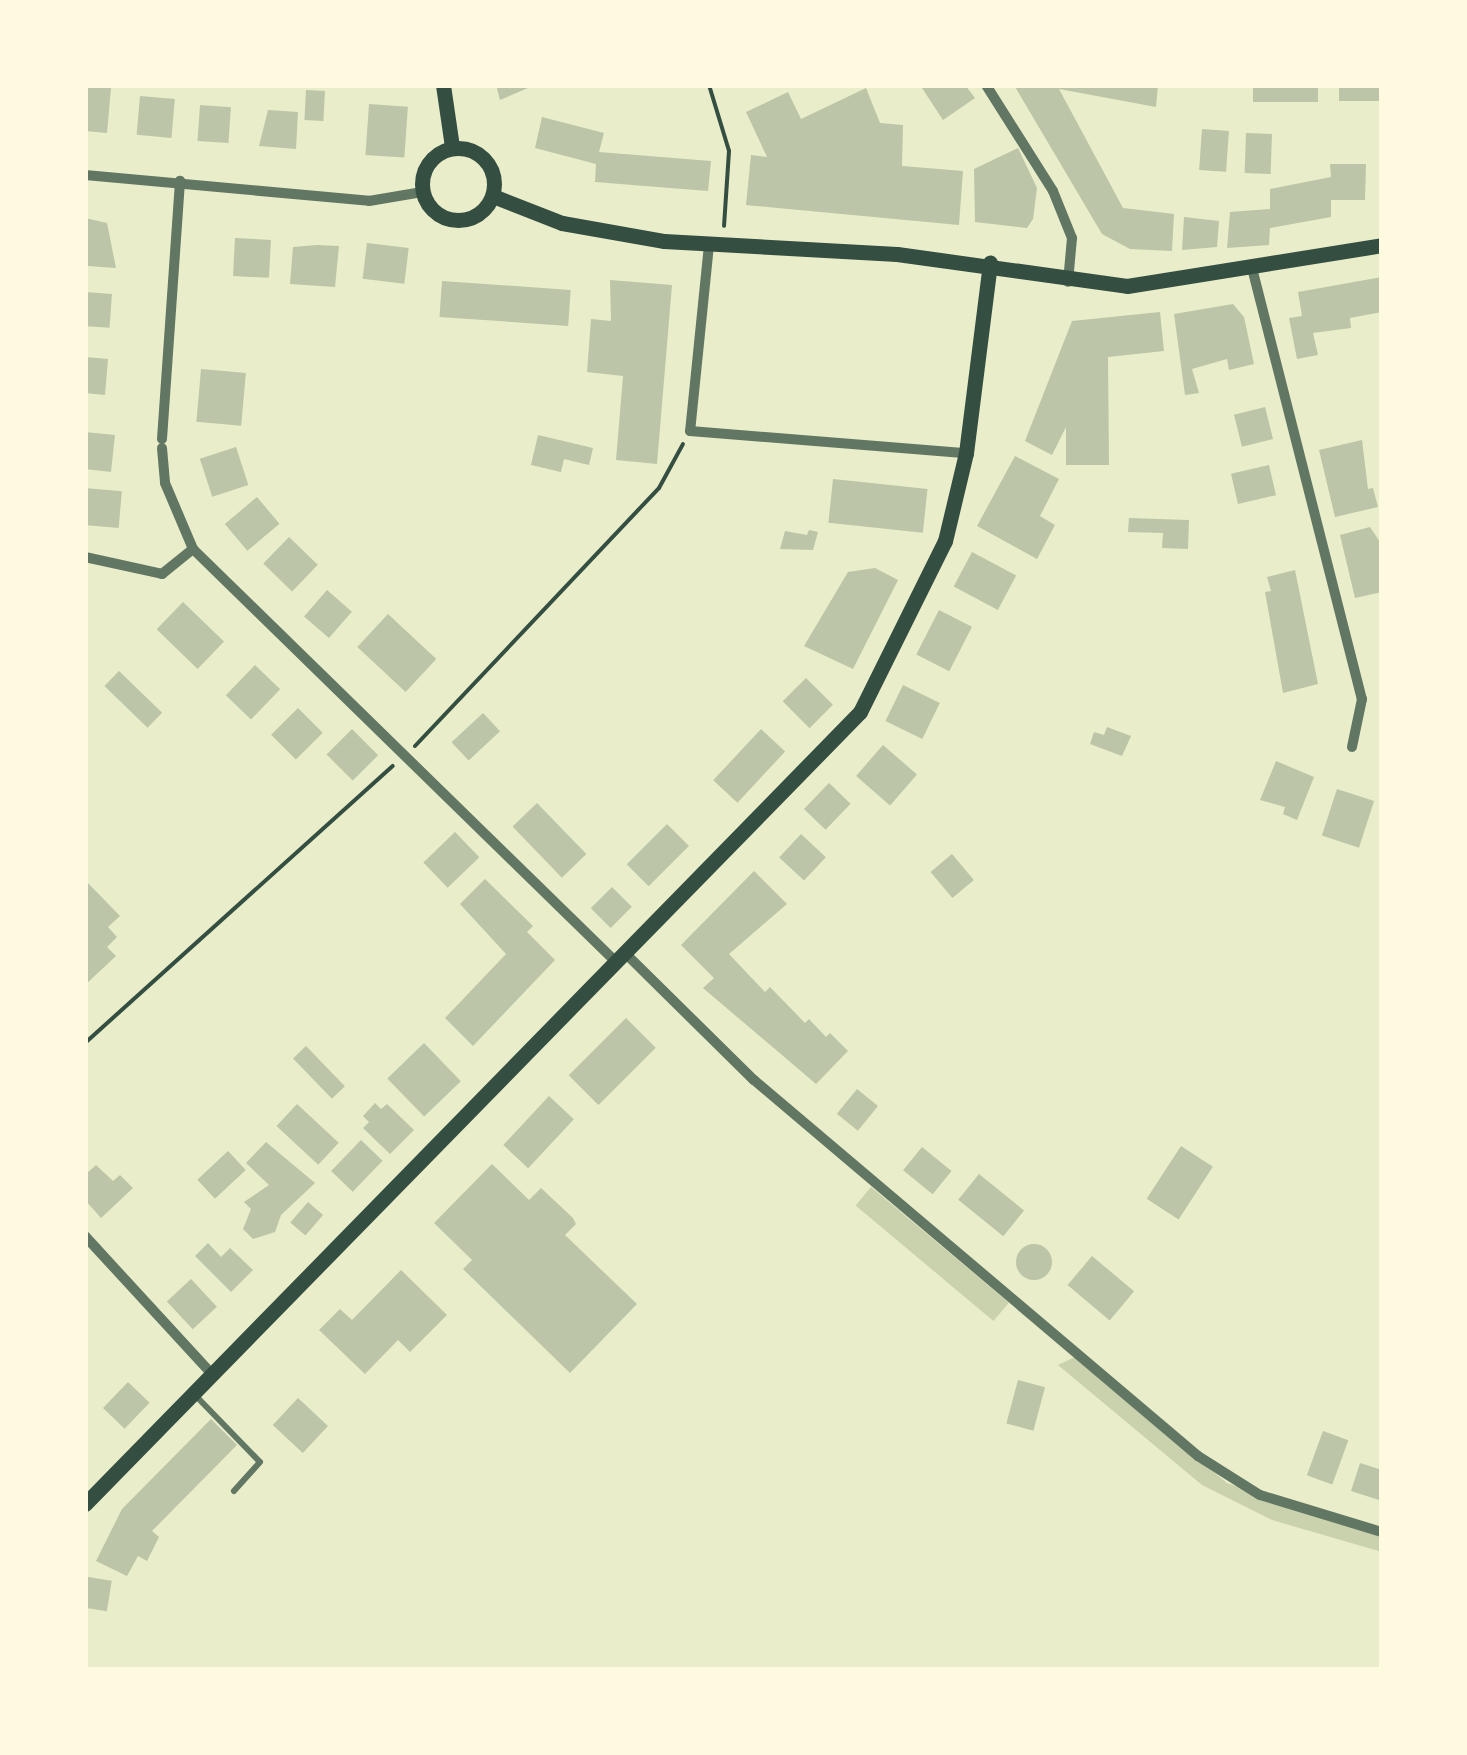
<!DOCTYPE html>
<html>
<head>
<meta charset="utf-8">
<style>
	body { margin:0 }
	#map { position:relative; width:1467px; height:1755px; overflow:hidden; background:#e9edc9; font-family:Literata,serif }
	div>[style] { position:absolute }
	.green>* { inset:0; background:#cad2ad; transform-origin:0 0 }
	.building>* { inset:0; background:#bcc5a7; transform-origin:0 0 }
	.round { border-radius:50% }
	.path>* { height:4px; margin:-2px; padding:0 2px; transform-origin:2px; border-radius:2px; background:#344e41 }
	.service>* { height:6px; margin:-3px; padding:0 3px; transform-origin:3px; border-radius:3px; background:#617663 }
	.minor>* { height:10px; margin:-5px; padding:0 5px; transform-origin:5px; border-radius:5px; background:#617663 }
	.secondary>* { height:15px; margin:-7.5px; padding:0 7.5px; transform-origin:7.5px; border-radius:7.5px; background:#344e41 }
	.secondary>.ring { margin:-7.5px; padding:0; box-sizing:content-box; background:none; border:15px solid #344e41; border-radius:50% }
	span { translate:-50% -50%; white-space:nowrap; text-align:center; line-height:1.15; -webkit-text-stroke:10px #fefae0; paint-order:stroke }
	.frame { position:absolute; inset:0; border:88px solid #fefae0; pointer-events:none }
</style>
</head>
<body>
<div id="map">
	<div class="green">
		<i style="left:871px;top:1187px;width:180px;height:24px;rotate:40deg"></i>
		<i style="clip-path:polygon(1075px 1357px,1227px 1483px,1382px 1537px,1382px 1552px,1272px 1520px,1202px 1485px,1058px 1365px)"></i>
	</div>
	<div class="building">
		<i style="clip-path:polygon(496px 85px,528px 85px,528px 88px,500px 100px)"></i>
		<i style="clip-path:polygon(920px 85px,965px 85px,975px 98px,943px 120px)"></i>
		<i style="clip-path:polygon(1014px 85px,1158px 85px,1156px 107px,1059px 89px,1123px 208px,1174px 214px,1172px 251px,1130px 249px,1102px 234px)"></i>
		<i style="left:1253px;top:85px;width:65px;height:17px"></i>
		<i style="left:1339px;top:85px;width:43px;height:16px"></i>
		<i style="clip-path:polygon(85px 86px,111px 88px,107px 133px,85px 131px)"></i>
		<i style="clip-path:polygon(866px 88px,880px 123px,903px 125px,902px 166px,963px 171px,959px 225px,746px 205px,751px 155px,767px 157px,746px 112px,788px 92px,801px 119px)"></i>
		<i style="left:306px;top:90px;width:19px;height:30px;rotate:3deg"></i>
		<i style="left:140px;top:96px;width:35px;height:39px;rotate:5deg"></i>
		<i style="left:369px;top:104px;width:39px;height:51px;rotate:4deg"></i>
		<i style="left:200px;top:105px;width:31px;height:36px;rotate:4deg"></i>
		<i style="clip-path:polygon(268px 110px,298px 112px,296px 149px,259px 146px)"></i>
		<i style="clip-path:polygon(542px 117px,604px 133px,599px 152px,711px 161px,708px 191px,595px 182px,596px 164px,535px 148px)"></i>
		<i style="left:1202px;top:129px;width:27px;height:41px;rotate:4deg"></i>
		<i style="left:1246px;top:133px;width:26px;height:40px;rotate:2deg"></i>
		<i style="clip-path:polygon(1018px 148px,1037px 188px,1033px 219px,1027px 228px,975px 222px,974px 169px)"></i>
		<i style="clip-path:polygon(1330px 164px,1366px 164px,1365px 200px,1331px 200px,1331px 217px,1270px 228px,1269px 245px,1227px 248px,1230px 212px,1270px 209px,1270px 189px,1331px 177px)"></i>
		<i style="clip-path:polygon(1184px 217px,1219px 221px,1217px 247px,1182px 250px)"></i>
		<i style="clip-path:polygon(85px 218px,107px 223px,116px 268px,88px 266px)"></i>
		<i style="left:235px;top:238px;width:36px;height:38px;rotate:3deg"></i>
		<i style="left:367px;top:243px;width:42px;height:36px;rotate:7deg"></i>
		<i style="clip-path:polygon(317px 245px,339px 246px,335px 287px,290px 284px,293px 247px)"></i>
		<i style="clip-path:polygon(1382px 277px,1382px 312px,1350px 318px,1351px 328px,1313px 333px,1318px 355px,1297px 359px,1289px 318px,1302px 316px,1298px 292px)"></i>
		<i style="clip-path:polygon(610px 280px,672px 285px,657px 464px,616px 460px,623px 376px,587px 372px,591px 319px,611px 321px)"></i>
		<i style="left:442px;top:281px;width:129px;height:36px;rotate:4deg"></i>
		<i style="left:85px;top:292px;width:27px;height:34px;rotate:4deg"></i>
		<i style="clip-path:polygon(1233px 304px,1244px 317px,1254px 364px,1229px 370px,1227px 359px,1192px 369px,1199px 393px,1185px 395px,1174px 314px)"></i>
		<i style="clip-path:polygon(1160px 312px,1164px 351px,1108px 357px,1109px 465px,1066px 465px,1066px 427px,1052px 455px,1025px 441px,1072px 321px)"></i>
		<i style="clip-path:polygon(85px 357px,108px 359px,105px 395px,85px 393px)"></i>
		<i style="left:201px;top:369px;width:45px;height:53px;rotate:5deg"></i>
		<i style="left:1265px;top:407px;width:33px;height:32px;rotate:76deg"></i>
		<i style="clip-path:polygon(85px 432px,115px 435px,111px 472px,85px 469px)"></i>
		<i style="clip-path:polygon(538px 435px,593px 448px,589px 465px,564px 459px,561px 472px,531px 465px)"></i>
		<i style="clip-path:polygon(1362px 440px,1368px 489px,1373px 488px,1378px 507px,1335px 517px,1319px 450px)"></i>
		<i style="left:236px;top:447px;width:40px;height:38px;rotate:72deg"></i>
		<i style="clip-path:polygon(1015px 456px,1059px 479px,1040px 516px,1055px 525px,1037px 559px,977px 526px)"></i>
		<i style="left:1269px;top:465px;width:31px;height:39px;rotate:77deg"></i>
		<i style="left:833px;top:479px;width:95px;height:44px;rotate:6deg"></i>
		<i style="left:85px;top:488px;width:37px;height:37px;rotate:5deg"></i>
		<i style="left:257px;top:497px;width:35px;height:42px;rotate:50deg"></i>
		<i style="clip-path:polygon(1129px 518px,1189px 520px,1188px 549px,1162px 548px,1163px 533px,1128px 532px)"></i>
		<i style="clip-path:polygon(1370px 527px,1382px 545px,1382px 592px,1355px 598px,1340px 535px)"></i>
		<i style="clip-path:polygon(809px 530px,818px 532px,813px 550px,780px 549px,785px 531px,807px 535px)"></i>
		<i style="left:289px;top:537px;width:40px;height:37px;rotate:44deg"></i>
		<i style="left:972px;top:552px;width:50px;height:39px;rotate:28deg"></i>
		<i style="clip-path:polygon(875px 568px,898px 580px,853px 669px,804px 646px,848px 572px)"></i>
		<i style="clip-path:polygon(1295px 570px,1318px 684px,1283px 693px,1265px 592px,1271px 591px,1267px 577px)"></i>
		<i style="left:327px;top:590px;width:33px;height:35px;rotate:41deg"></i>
		<i style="left:183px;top:602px;width:57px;height:38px;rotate:44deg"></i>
		<i style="left:939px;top:610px;width:37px;height:50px;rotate:27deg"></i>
		<i style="left:388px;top:614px;width:66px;height:45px;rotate:43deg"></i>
		<i style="left:255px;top:665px;width:35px;height:42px;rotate:44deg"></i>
		<i style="left:119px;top:671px;width:60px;height:21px;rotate:44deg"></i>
		<i style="left:806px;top:678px;width:38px;height:33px;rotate:45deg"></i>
		<i style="left:903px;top:685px;width:41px;height:40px;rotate:26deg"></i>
		<i style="left:298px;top:708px;width:35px;height:38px;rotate:45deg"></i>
		<i style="left:483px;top:713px;width:25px;height:43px;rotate:47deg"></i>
		<i style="clip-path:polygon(1107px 727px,1131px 736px,1122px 756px,1090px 744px,1094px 732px,1104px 735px)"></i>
		<i style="left:352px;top:729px;width:37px;height:36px;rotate:45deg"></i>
		<i style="left:761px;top:729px;width:33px;height:70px;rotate:43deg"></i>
		<i style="left:883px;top:745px;width:45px;height:41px;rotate:41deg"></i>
		<i style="clip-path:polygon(1276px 761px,1314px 777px,1297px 820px,1283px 814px,1285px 807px,1260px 800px)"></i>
		<i style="left:829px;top:783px;width:30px;height:36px;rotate:44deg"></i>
		<i style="left:1337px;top:789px;width:39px;height:49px;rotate:18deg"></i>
		<i style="left:537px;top:803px;width:71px;height:34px;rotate:46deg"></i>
		<i style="left:667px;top:824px;width:31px;height:57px;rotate:45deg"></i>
		<i style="left:455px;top:832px;width:35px;height:44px;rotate:46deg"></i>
		<i style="left:801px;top:834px;width:34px;height:32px;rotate:43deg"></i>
		<i style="left:952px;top:854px;width:34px;height:28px;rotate:50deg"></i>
		<i style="clip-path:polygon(754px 871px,787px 904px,729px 954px,765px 992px,770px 987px,805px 1023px,809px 1019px,826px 1037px,830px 1033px,848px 1051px,816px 1084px,703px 988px,714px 978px,681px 945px)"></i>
		<i style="clip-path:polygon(485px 879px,533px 926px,527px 932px,555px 960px,473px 1046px,445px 1018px,506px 954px,460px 904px)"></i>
		<i style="clip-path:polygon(85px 880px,120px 916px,108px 927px,117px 937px,107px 947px,116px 956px,85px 985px)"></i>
		<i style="left:612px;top:887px;width:28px;height:30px;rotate:45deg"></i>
		<i style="left:626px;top:1018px;width:42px;height:81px;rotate:45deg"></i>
		<i style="left:424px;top:1043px;width:53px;height:51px;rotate:46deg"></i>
		<i style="left:306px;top:1046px;width:56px;height:18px;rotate:46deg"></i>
		<i style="left:857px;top:1089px;width:27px;height:32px;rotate:39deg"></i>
		<i style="left:549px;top:1096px;width:34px;height:67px;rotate:43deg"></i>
		<i style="clip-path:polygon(375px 1103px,381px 1109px,387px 1104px,414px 1130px,390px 1154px,363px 1128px,369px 1122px,363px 1116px)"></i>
		<i style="left:297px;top:1104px;width:57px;height:30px;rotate:43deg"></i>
		<i style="left:361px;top:1140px;width:30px;height:43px;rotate:44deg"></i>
		<i style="clip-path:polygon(266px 1142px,315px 1183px,281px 1215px,275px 1232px,253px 1239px,243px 1229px,251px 1209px,244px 1202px,269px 1185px,246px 1163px)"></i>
		<i style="left:1181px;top:1146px;width:38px;height:63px;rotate:33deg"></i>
		<i style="left:922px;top:1147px;width:38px;height:30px;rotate:39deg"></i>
		<i style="left:228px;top:1151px;width:26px;height:42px;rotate:47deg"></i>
		<i style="clip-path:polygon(492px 1164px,529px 1200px,541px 1188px,573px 1218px,576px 1224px,565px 1235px,637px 1304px,570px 1373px,463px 1269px,472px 1260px,434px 1223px)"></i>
		<i style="clip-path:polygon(96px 1165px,113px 1181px,120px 1175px,133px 1188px,101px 1218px,85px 1200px,85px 1175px)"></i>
		<i style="left:979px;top:1174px;width:58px;height:33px;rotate:39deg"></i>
		<i style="left:308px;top:1202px;width:20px;height:27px;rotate:41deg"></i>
		<i style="clip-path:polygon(208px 1243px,221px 1257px,230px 1248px,253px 1270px,231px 1292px,195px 1256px)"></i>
		<i class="round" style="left:1016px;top:1244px;width:36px;height:36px"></i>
		<i style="left:1092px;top:1256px;width:55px;height:38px;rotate:40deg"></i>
		<i style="clip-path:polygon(401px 1270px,447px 1315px,410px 1352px,398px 1340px,365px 1374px,319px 1330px,340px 1309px,352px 1320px)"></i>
		<i style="left:191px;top:1279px;width:38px;height:33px;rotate:47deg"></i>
		<i style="left:1018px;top:1380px;width:28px;height:45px;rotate:15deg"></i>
		<i style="left:128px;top:1382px;width:30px;height:36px;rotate:44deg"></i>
		<i style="left:298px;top:1398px;width:41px;height:37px;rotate:43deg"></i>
		<i style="clip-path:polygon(211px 1419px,237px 1445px,152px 1531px,159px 1537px,147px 1561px,138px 1556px,127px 1576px,96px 1561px,122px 1509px)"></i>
		<i style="left:1323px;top:1431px;width:27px;height:47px;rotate:20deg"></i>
		<i style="clip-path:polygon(1360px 1463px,1382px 1470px,1382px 1501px,1351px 1491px)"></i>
		<i style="left:88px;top:1577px;width:24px;height:31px;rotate:9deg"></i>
	</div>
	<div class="path">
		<i style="left:709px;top:85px;width:69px;rotate:73.1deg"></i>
		<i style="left:729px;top:151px;width:75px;rotate:93.8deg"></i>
		<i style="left:415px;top:746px;width:355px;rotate:-46.6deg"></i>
		<i style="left:659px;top:488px;width:50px;rotate:-61.4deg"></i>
		<i style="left:85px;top:1043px;width:414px;rotate:-42deg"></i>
	</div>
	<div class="service">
		<i style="left:195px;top:1395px;width:93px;rotate:45.9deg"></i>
		<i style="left:260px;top:1462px;width:39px;rotate:132deg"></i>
	</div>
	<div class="minor">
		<i style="left:986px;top:85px;width:125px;rotate:57.7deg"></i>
		<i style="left:1053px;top:191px;width:51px;rotate:68deg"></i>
		<i style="left:1072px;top:238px;width:44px;rotate:95.2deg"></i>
		<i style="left:85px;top:175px;width:285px;rotate:5.2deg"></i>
		<i style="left:369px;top:201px;width:54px;rotate:-9.6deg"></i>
		<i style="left:709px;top:245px;width:187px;rotate:95.8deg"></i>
		<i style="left:690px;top:431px;width:277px;rotate:4.6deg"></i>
		<i style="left:1252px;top:268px;width:445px;rotate:75.7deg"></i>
		<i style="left:1362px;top:699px;width:49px;rotate:101.8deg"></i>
		<i style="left:162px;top:439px;width:259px;rotate:-86deg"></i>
		<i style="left:162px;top:448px;width:35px;rotate:85deg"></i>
		<i style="left:165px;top:483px;width:72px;rotate:67deg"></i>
		<i style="left:193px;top:549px;width:591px;rotate:44.31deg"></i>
		<i style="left:85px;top:557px;width:79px;rotate:12.4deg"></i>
		<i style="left:162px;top:574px;width:40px;rotate:-39deg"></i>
		<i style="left:625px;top:953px;width:181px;rotate:44.6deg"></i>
		<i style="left:754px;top:1080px;width:582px;rotate:40.26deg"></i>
		<i style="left:1198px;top:1456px;width:73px;rotate:32.2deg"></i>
		<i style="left:1260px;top:1495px;width:127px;rotate:16.9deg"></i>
		<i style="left:85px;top:1236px;width:189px;rotate:47.4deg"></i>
	</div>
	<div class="secondary">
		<i style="left:443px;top:85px;width:63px;rotate:81.7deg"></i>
		<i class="ring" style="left:422px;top:148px;width:57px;height:57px"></i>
		<i style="left:493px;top:196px;width:74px;rotate:21.4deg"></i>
		<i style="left:562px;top:223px;width:104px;rotate:10deg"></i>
		<i style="left:664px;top:241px;width:233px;rotate:3.2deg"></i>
		<i style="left:897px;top:254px;width:232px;rotate:7.9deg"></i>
		<i style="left:1127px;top:286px;width:258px;rotate:-9.1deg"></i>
		<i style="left:85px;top:1504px;width:1108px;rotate:-45.62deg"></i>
		<i style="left:860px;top:712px;width:191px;rotate:-63.6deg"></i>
		<i style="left:945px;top:541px;width:90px;rotate:-76.6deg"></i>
		<i style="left:966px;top:453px;width:192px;rotate:-82.8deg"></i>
	</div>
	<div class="frame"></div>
</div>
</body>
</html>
